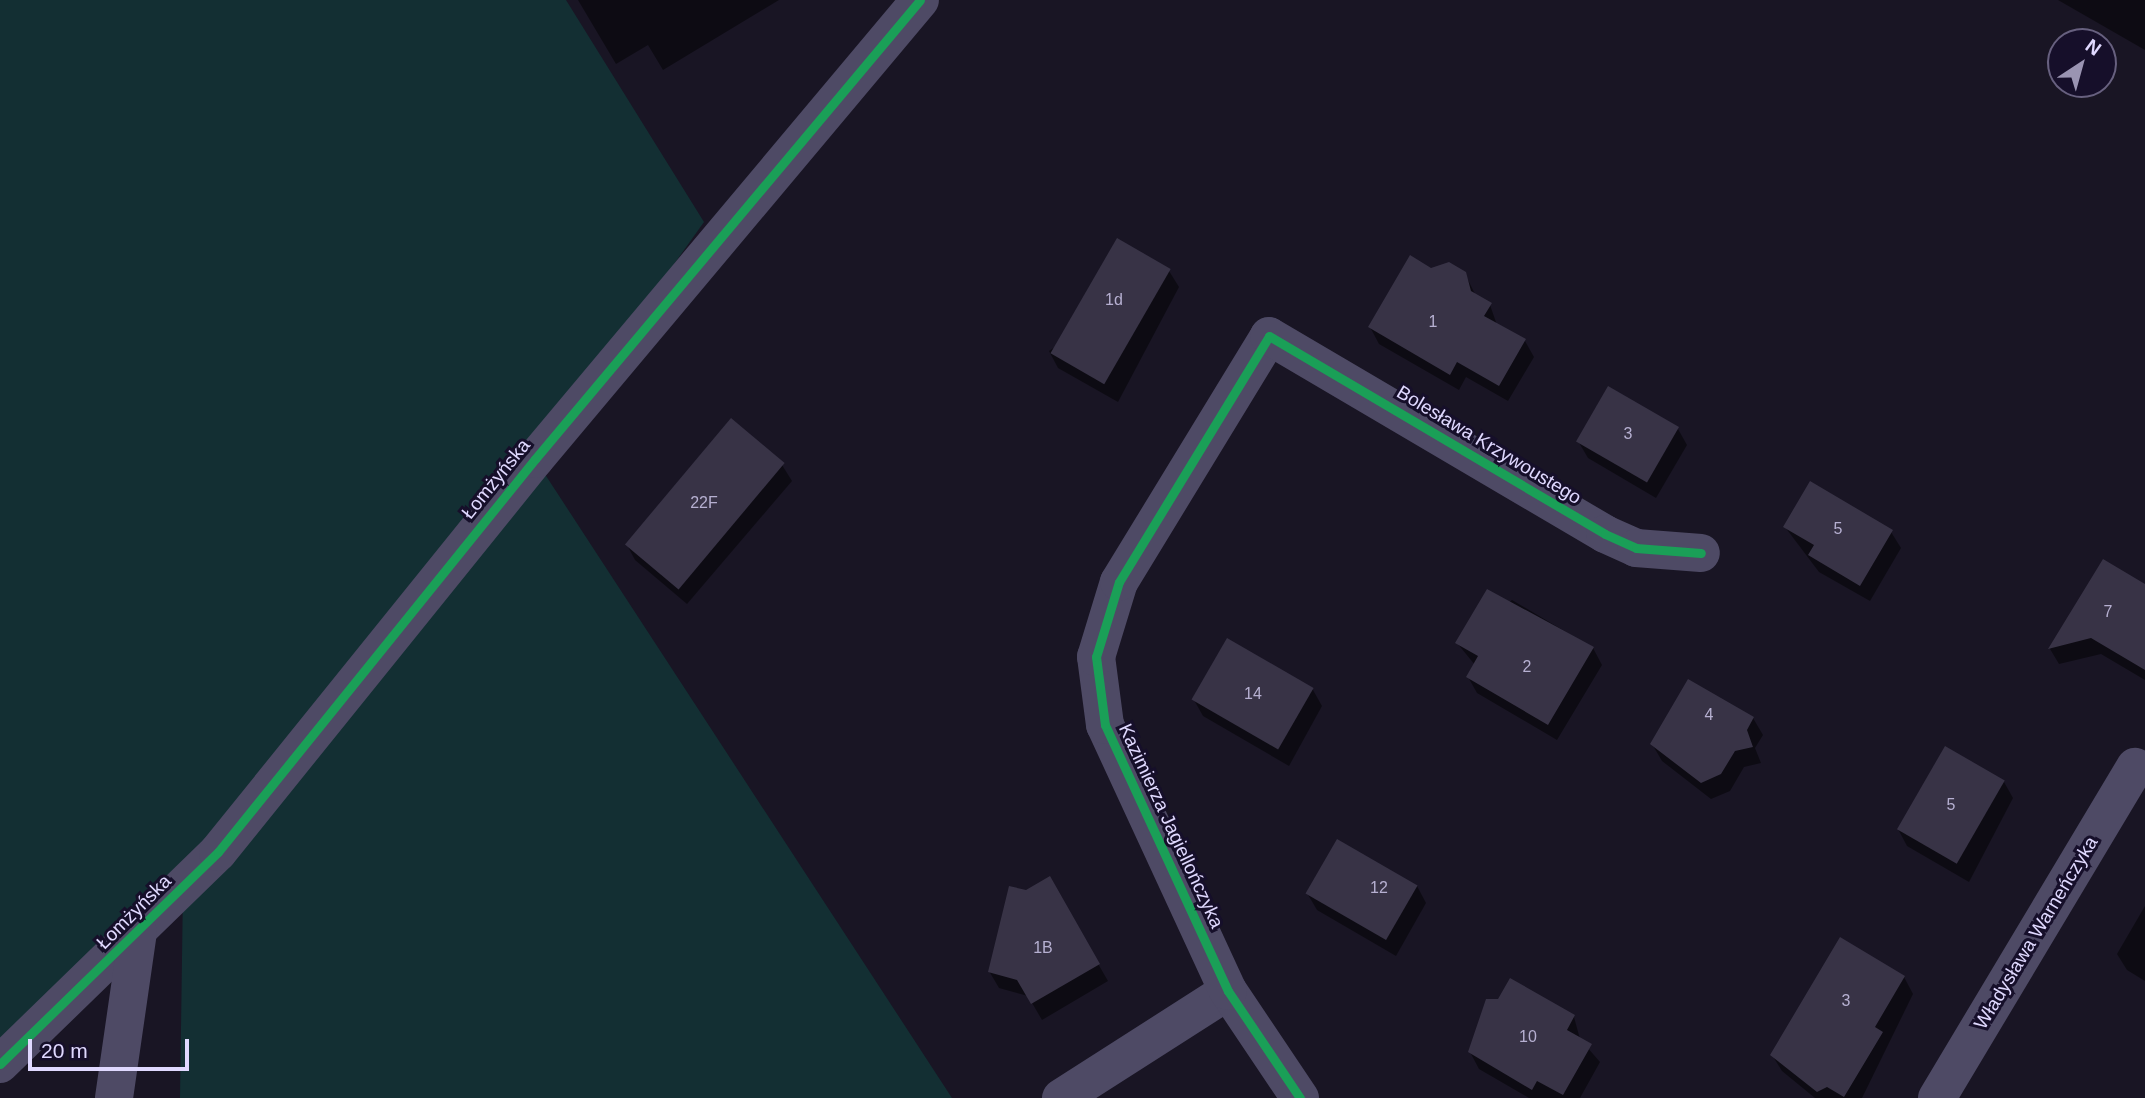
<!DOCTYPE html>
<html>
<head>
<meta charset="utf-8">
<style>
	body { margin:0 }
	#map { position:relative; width:2145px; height:1098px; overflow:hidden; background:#191524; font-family:Helvetica,sans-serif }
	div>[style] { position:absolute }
	.green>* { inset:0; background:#132f33 }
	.shadow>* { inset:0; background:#0007 }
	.building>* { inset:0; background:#383346; transform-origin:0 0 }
	.minor>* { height:38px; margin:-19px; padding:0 19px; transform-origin:19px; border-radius:19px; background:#4e4a65 }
	.cycleway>* { height:9px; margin:-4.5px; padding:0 4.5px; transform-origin:4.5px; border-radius:4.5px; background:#1a9f57 }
	span { translate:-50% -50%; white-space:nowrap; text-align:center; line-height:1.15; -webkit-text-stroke:6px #160f2a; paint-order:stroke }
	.number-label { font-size:16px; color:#b6b0d1 }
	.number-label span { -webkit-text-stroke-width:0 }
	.street-label { font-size:19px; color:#e0d9ff }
	.north { position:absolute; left:2047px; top:28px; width:70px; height:70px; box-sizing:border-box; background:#160f2a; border:2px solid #67607f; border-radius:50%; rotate:36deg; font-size:19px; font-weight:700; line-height:28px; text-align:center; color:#e0d9ff }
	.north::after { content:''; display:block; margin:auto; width:24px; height:32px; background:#9a94b2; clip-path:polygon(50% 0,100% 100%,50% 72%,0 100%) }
	.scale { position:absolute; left:28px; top:1039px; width:161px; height:32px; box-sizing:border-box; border:4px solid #e0d9ff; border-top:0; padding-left:9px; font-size:21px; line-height:24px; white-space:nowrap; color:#e0d9ff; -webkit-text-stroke:5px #160f2a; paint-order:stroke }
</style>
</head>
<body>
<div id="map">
	<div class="green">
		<i style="clip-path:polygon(0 0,566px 0,704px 222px,535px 459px,952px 1098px,180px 1098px,183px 888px,0 1064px)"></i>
	</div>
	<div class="shadow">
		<i style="clip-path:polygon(578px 0,779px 0,663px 70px,648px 45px,616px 64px)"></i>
		<i style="clip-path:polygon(2058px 0,2145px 0,2145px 50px)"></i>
		<i style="clip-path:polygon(1431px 269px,1465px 274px,1476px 296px,1490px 305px,1497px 325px,1525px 341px,1534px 357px,1508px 401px,1466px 377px,1459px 390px,1379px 344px,1370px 327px)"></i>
		<i style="clip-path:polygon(1169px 271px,1179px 287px,1118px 402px,1058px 368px,1049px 351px)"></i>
		<i style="clip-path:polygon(1678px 429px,1687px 445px,1656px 498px,1588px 458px,1578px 441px)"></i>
		<i style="clip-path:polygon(782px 465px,792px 481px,687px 604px,635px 560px,626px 543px)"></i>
		<i style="clip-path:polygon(1785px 527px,1891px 532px,1901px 548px,1870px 601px,1819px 572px)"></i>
		<i style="clip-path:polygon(2103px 561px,2145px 587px,2145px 680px,2101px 654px,2059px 664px,2050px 649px)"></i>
		<i style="clip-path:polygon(1512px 600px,1593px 648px,1602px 665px,1557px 740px,1477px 693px,1468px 677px,1475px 665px,1457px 643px)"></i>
		<i style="clip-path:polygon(1313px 690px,1322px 706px,1289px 766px,1203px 716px,1194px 700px)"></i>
		<i style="clip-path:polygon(1753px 718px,1763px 735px,1755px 748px,1761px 763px,1744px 767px,1730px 791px,1711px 799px,1662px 761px,1652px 744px)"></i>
		<i style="clip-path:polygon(2004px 782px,2013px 798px,1969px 882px,1907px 846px,1898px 829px)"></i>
		<i style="clip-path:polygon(1049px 879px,1108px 981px,1042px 1020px,1028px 996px,999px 988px,989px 971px,1026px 892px)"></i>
		<i style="clip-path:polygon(1417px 886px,1426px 903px,1396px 956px,1317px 910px,1307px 893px)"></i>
		<i style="clip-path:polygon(2145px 906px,2145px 981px,2127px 970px,2117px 954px)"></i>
		<i style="clip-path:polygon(1904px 977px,1913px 994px,1862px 1098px,1815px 1098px,1782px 1071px,1772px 1055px)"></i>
		<i style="clip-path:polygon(1574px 1017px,1580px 1039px,1600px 1062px,1580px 1098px,1529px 1098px,1479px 1069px,1470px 1052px)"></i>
	</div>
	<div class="building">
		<i style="left:1117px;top:238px;width:62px;height:133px;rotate:30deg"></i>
		<i style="clip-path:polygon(1410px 255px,1431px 268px,1449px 262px,1466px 272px,1471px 291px,1492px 303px,1484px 316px,1526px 339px,1499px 386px,1457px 362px,1450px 375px,1368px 327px)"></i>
		<i style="left:1608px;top:386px;width:82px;height:64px;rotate:30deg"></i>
		<i style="left:731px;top:418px;width:70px;height:165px;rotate:40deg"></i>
		<i style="clip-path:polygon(1810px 481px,1893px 530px,1860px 586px,1808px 555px,1814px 545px,1783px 527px)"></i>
		<i style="clip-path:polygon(2103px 559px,2145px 584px,2145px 670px,2091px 638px,2048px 649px)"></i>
		<i style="clip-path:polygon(1487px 589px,1594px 647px,1548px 725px,1466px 677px,1478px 656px,1455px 643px)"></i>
		<i style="left:1227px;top:638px;width:100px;height:71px;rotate:30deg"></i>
		<i style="clip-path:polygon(1688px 679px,1754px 717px,1747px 730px,1753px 747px,1735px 751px,1721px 774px,1701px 783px,1650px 744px)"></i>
		<i style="left:1945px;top:746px;width:69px;height:96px;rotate:30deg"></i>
		<i style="left:1337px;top:839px;width:93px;height:63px;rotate:30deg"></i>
		<i style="clip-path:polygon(1050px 876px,1100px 964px,1031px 1004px,1017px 980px,988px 972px,1009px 886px,1026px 890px)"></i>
		<i style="clip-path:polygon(1840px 937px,1905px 976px,1875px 1027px,1883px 1032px,1844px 1097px,1827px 1087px,1817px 1092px,1770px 1055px)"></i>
		<i style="clip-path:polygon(1510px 978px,1575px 1015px,1567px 1030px,1592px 1044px,1563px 1095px,1537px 1081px,1532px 1090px,1468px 1052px,1486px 999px,1498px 999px)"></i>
	</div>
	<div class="minor">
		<i style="left:0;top:1064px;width:304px;rotate:-44.2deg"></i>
		<i style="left:218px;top:852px;width:505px;rotate:-51.11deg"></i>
		<i style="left:535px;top:459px;width:599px;rotate:-50.01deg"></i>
		<i style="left:114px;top:1098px;width:168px;rotate:-81.8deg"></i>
		<i style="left:1061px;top:1098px;width:198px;rotate:-32.6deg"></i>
		<i style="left:1300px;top:1098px;width:129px;rotate:-123.9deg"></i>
		<i style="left:1228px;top:991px;width:293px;rotate:-114.8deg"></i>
		<i style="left:1105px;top:725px;width:69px;rotate:-97.5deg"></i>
		<i style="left:1096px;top:657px;width:78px;rotate:-73deg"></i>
		<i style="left:1119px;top:582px;width:288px;rotate:-58.6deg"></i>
		<i style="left:1269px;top:336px;width:390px;rotate:30.5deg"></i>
		<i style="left:1605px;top:534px;width:34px;rotate:24deg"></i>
		<i style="left:1636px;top:548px;width:65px;rotate:4.4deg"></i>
		<i style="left:1937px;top:1098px;width:386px;rotate:-59.1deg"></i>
	</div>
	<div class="cycleway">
		<i style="left:0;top:1064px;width:304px;rotate:-44.2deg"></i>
		<i style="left:218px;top:852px;width:505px;rotate:-51.11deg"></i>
		<i style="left:535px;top:459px;width:599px;rotate:-50.01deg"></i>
		<i style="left:1300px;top:1098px;width:129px;rotate:-123.9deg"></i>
		<i style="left:1228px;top:991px;width:293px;rotate:-114.8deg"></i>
		<i style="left:1105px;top:725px;width:69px;rotate:-97.5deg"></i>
		<i style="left:1096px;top:657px;width:78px;rotate:-73deg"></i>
		<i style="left:1119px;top:582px;width:288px;rotate:-58.6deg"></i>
		<i style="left:1269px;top:336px;width:390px;rotate:30.5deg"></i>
		<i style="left:1605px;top:534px;width:34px;rotate:24deg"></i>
		<i style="left:1636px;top:548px;width:65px;rotate:4.4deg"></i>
	</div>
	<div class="number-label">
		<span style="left:1114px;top:300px">1d</span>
		<span style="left:1433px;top:322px">1</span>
		<span style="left:1628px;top:434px">3</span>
		<span style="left:704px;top:503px">22F</span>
		<span style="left:1838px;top:529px">5</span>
		<span style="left:2108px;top:612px">7</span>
		<span style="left:1527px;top:667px">2</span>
		<span style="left:1253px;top:694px">14</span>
		<span style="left:1709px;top:715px">4</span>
		<span style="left:1951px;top:805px">5</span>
		<span style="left:1379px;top:888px">12</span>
		<span style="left:1043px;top:948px">1B</span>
		<span style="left:1846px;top:1001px">3</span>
		<span style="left:1528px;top:1037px">10</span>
	</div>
	<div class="street-label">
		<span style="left:1489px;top:445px;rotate:31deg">Bolesława Krzywoustego</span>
		<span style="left:496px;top:479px;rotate:-51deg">Łomżyńska</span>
		<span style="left:1171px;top:826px;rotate:65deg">Kazimierza Jagiellończyka</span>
		<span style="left:134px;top:912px;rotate:-45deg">Łomżyńska</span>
		<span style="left:2036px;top:933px;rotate:-59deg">Władysława Warneńczyka</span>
	</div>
	<div class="north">N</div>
	<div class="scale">20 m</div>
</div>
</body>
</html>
